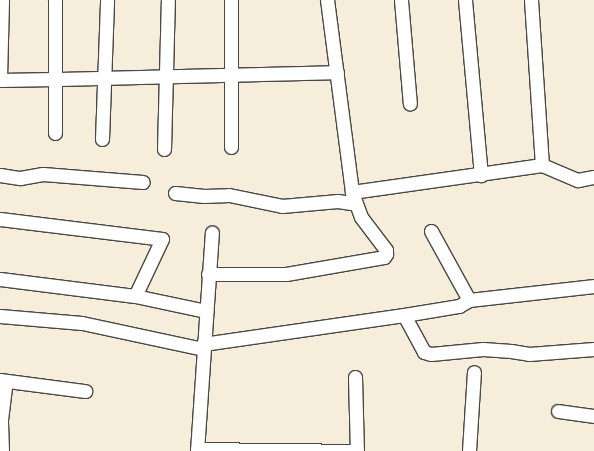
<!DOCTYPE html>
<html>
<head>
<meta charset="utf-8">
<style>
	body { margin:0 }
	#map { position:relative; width:594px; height:451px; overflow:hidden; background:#f6eddb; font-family:Mynerve,sans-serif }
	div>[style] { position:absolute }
	.roads { filter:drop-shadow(1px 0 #494845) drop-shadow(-1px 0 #494845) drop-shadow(0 1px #494845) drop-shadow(0 -1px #494845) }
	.minor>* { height:13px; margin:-6.5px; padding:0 6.5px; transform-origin:6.5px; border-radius:6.5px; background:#fff }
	span { translate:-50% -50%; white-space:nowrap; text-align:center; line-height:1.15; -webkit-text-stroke:4px #fff; paint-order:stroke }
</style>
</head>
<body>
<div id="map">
	<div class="roads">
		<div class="minor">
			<i style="left:231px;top:0;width:147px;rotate:90deg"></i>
			<i style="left:401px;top:0;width:104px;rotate:85.1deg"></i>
			<i style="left:465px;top:0;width:176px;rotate:84.8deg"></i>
			<i style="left:531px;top:0;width:165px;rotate:86.2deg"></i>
			<i style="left:0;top:78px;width:78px;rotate:-88.5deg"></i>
			<i style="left:0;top:80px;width:55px;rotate:-1deg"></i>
			<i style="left:55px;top:79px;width:79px;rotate:-90deg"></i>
			<i style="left:55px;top:133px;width:54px;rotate:-90deg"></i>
			<i style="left:55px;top:79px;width:282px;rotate:-1.4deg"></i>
			<i style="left:102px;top:139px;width:139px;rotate:-87.9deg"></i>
			<i style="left:164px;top:149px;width:149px;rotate:-88.5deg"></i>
			<i style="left:0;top:175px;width:20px;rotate:9deg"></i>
			<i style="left:20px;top:178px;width:23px;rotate:-10deg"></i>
			<i style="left:43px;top:174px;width:100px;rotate:4.6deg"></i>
			<i style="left:352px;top:192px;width:192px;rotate:-8.1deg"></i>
			<i style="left:542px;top:165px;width:39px;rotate:23deg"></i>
			<i style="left:578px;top:180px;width:16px;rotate:-11deg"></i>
			<i style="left:175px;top:193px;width:29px;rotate:6deg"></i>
			<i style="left:204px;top:196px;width:25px;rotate:-2deg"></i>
			<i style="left:229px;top:195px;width:54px;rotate:11.7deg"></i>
			<i style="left:282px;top:206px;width:56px;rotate:-5.1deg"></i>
			<i style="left:338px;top:201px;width:18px;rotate:9deg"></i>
			<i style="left:0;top:219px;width:163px;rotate:7deg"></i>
			<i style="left:162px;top:239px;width:63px;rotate:115.3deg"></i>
			<i style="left:431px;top:231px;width:79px;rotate:61.2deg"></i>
			<i style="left:469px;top:300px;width:126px;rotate:-6.4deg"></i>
			<i style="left:208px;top:274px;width:78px"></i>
			<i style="left:286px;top:274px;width:99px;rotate:-9.8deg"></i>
			<i style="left:384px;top:257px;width:4px;rotate:-56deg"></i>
			<i style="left:386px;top:254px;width:4px;rotate:-90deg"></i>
			<i style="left:386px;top:250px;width:41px;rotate:-127.1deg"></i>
			<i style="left:361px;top:217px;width:27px;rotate:-110deg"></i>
			<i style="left:352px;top:192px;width:194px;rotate:-97.4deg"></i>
			<i style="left:0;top:279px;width:136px;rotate:7.2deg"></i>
			<i style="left:135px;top:296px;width:73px;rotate:11.9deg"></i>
			<i style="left:404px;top:315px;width:42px;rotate:61.6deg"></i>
			<i style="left:424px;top:352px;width:7px;rotate:16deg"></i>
			<i style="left:431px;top:354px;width:52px;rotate:-5.5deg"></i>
			<i style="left:483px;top:349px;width:28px;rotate:4deg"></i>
			<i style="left:511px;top:351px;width:18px;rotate:9deg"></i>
			<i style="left:529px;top:354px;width:65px;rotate:-4.4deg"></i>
			<i style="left:0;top:316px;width:82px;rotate:4.9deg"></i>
			<i style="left:82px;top:323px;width:124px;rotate:12.1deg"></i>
			<i style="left:203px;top:344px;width:203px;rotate:-8.2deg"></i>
			<i style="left:404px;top:315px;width:56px;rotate:-9.3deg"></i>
			<i style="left:459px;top:306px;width:12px;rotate:-31deg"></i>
			<i style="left:355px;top:377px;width:74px;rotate:88.5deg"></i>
			<i style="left:0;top:380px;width:86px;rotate:7.4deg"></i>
			<i style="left:558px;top:411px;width:36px;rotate:8deg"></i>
			<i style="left:197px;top:449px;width:160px;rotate:0.7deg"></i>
			<i style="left:2px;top:451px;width:31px;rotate:-92deg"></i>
			<i style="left:1px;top:420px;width:39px;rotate:-83deg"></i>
			<i style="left:197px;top:451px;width:219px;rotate:-86.1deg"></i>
			<i style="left:469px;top:451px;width:79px;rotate:-86.4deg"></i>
		</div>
	</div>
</div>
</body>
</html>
